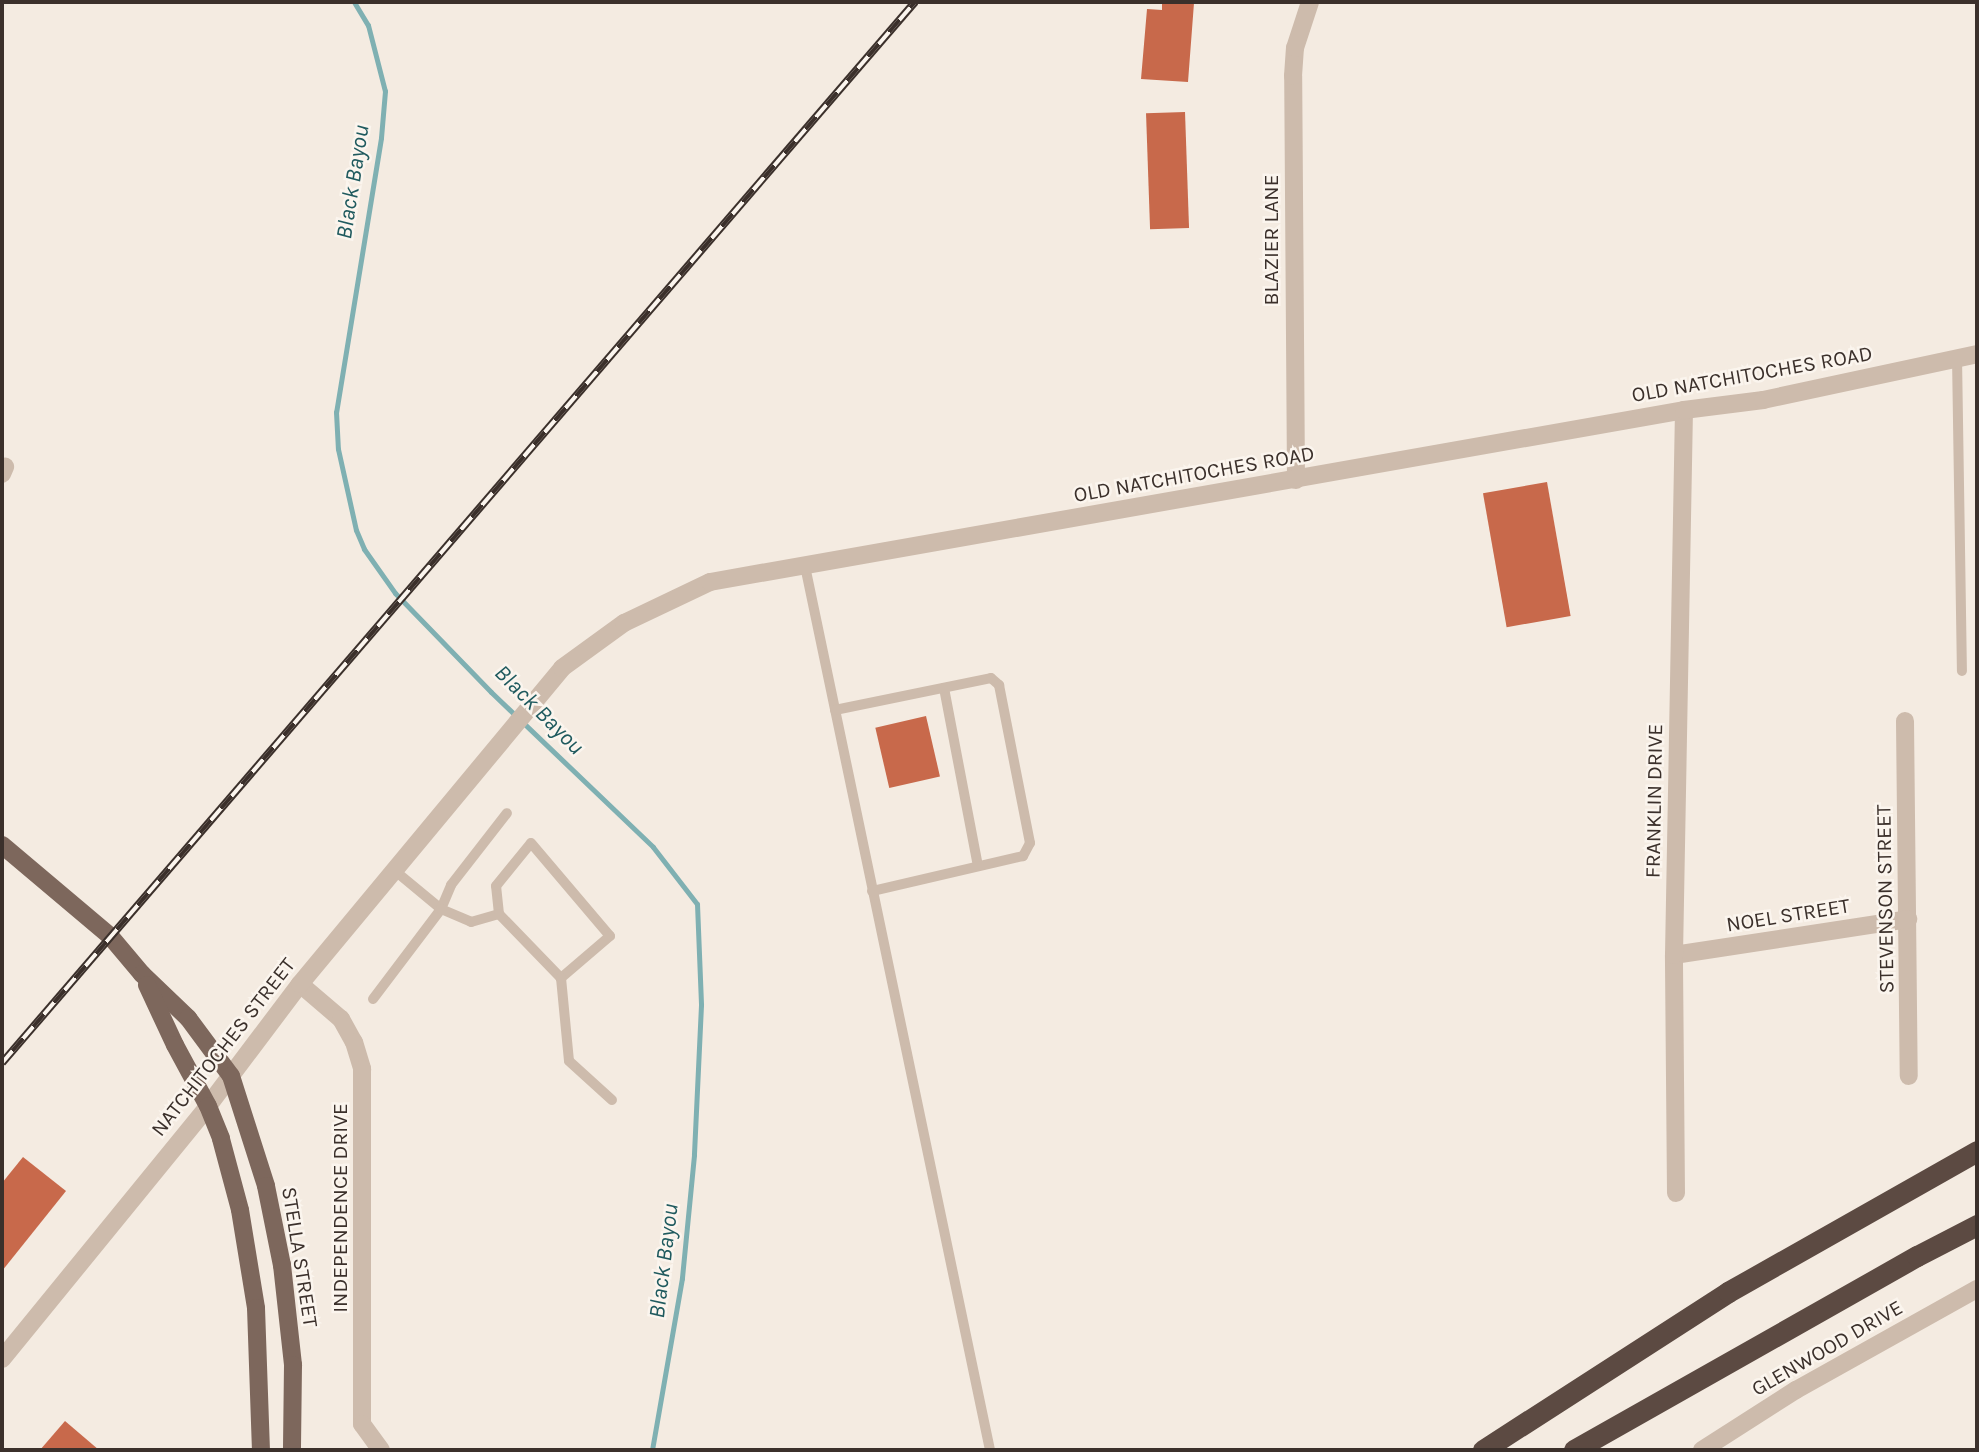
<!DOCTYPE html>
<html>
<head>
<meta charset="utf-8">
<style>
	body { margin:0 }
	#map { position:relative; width:1979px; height:1452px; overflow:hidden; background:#f4ebe1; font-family:Karla,sans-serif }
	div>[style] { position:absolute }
	.stream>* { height:5px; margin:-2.5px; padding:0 2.5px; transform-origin:2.5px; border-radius:2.5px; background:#7fb0b2 }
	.building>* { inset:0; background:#c8694b; transform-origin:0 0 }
	.service>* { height:10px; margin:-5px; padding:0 5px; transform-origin:5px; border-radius:5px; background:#cdbbac }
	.minor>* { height:18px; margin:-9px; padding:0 9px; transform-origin:9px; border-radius:9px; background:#cdbbac }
	.tertiary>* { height:18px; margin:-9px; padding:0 9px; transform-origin:9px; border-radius:9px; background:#cdbbac }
	.primary>* { height:18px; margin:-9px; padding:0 9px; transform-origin:9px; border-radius:9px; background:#7d675c }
	.motorway>* { height:21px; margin:-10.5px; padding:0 10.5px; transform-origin:10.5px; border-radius:10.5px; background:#5c4a42 }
	.rail>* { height:8px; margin-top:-4px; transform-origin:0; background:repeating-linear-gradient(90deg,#fbf5ee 0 16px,#3b302b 0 32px); box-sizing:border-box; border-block:2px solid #3b302b }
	span { translate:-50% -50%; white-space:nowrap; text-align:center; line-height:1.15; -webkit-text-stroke:5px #fbf5ee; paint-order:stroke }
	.street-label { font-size:21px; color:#3b302b }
	.water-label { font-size:23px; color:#1f5a5e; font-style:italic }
	.frame { position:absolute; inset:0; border:4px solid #3b302b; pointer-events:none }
</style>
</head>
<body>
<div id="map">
	<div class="stream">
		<i style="left:354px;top:2px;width:27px;rotate:59deg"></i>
		<i style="left:368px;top:25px;width:68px;rotate:75.6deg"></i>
		<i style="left:385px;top:91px;width:47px;rotate:94.9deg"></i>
		<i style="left:381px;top:138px;width:278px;rotate:99.3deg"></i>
		<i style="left:336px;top:412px;width:37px;rotate:87deg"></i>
		<i style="left:338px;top:449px;width:83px;rotate:77.5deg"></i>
		<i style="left:356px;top:530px;width:21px;rotate:67deg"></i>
		<i style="left:364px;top:549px;width:54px;rotate:54.8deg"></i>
		<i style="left:395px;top:593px;width:138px;rotate:45.9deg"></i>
		<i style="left:491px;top:692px;width:224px;rotate:43.7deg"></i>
		<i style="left:653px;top:847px;width:72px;rotate:52.3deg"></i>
		<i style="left:697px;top:904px;width:101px;rotate:87.7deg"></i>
		<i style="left:701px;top:1005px;width:150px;rotate:92.7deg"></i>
		<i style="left:694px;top:1155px;width:124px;rotate:95.6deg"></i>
		<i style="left:682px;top:1278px;width:175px;rotate:99.9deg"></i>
	</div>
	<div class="building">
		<i style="clip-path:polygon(1162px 2px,1194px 3px,1188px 82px,1141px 79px,1147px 9px,1162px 10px)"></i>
		<i style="left:1185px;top:112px;width:116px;height:39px;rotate:88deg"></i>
		<i style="left:1547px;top:482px;width:136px;height:65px;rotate:80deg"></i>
		<i style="left:926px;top:716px;width:62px;height:52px;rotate:77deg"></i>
		<i style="clip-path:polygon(23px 1157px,66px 1191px,2px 1271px,2px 1183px)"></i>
		<i style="clip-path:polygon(65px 1421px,99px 1450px,40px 1450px)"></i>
	</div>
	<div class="service">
		<i style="left:1957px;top:357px;width:314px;rotate:89.1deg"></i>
		<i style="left:805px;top:566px;width:903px;rotate:78.18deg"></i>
		<i style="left:944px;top:688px;width:181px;rotate:79.2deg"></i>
		<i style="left:835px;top:710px;width:159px;rotate:-11.6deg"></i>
		<i style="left:991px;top:678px;width:11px;rotate:41deg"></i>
		<i style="left:999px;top:685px;width:161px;rotate:78.9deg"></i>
		<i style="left:1030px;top:843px;width:15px;rotate:118deg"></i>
		<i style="left:1023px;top:856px;width:155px;rotate:166.9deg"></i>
		<i style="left:394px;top:870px;width:61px;rotate:39.7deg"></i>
		<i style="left:441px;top:909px;width:26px;rotate:-67deg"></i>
		<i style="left:451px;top:885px;width:91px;rotate:-52.1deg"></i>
		<i style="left:499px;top:914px;width:28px;rotate:-96deg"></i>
		<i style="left:496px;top:886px;width:55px;rotate:-50.9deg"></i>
		<i style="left:531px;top:843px;width:122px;rotate:49.7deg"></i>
		<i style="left:610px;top:936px;width:65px;rotate:139.4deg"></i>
		<i style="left:373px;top:999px;width:113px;rotate:-52.9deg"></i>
		<i style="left:441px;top:909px;width:33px;rotate:23deg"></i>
		<i style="left:471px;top:922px;width:29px;rotate:-16deg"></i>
		<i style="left:499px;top:914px;width:89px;rotate:45.9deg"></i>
		<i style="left:561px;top:978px;width:83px;rotate:84.5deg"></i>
		<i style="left:569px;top:1061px;width:58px;rotate:42.2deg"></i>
	</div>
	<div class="minor">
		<i style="left:2px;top:474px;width:8px;rotate:-67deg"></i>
		<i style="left:1296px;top:480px;width:404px;rotate:-90.4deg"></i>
		<i style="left:1293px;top:76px;width:28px;rotate:-86deg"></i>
		<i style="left:1295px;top:48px;width:48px;rotate:-71.9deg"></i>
		<i style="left:1905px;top:721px;width:355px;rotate:89.4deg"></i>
		<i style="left:1674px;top:955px;width:237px;rotate:-8.7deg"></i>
		<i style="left:300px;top:984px;width:54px;rotate:40.5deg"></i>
		<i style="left:341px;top:1019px;width:26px;rotate:61deg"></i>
		<i style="left:354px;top:1042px;width:28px;rotate:73deg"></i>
		<i style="left:362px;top:1069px;width:355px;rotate:90deg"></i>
		<i style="left:362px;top:1424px;width:32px;rotate:54deg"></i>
		<i style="left:1676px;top:1193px;width:238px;rotate:-90.5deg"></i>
		<i style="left:1674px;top:955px;width:545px;rotate:-88.95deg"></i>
	</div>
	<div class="tertiary">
		<i style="left:2px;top:1359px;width:326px;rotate:-50.8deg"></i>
		<i style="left:208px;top:1106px;width:153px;rotate:-53deg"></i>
		<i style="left:300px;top:984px;width:410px;rotate:-50.3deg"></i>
		<i style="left:562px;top:668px;width:77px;rotate:-36deg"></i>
		<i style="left:624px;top:623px;width:95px;rotate:-25.5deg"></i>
		<i style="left:710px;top:582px;width:989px;rotate:-10.01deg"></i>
		<i style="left:1684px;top:410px;width:80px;rotate:-7.2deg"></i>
		<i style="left:1763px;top:400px;width:219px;rotate:-12.1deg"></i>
		<i style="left:1702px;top:1450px;width:112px;rotate:-32.6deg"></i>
		<i style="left:1796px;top:1390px;width:207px;rotate:-29.2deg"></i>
	</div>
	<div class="primary">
		<i style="left:2px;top:845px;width:141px;rotate:40.1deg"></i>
		<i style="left:110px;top:936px;width:50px;rotate:49.9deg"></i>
		<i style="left:142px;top:974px;width:64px;rotate:43.7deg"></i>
		<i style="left:188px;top:1018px;width:72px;rotate:53.4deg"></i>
		<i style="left:231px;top:1076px;width:115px;rotate:72.3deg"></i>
		<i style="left:266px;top:1186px;width:81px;rotate:78.6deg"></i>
		<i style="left:282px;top:1265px;width:101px;rotate:83.7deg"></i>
		<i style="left:293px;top:1365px;width:85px;rotate:90.7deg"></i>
		<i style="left:147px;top:985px;width:66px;rotate:65deg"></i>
		<i style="left:175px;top:1045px;width:69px;rotate:61.6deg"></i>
		<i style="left:208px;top:1106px;width:35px;rotate:68deg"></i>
		<i style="left:221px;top:1139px;width:73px;rotate:75deg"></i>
		<i style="left:240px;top:1210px;width:99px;rotate:80.7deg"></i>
		<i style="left:256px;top:1308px;width:142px;rotate:88deg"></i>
	</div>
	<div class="motorway">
		<i style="left:1483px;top:1450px;width:292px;rotate:-32.8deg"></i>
		<i style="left:1728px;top:1292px;width:286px;rotate:-29.5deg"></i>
		<i style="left:1574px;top:1450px;width:394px;rotate:-29.5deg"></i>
		<i style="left:1917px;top:1256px;width:68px;rotate:-27.3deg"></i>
	</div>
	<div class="rail">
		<i style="left:2px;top:1063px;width:1400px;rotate:-49.29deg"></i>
	</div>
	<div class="street-label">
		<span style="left:1271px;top:240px;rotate:-90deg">BLAZIER LANE</span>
		<span style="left:1752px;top:374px;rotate:-10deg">OLD NATCHITOCHES ROAD</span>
		<span style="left:1194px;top:474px;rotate:-10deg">OLD NATCHITOCHES ROAD</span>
		<span style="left:1654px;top:801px;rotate:-89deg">FRANKLIN DRIVE</span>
		<span style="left:1885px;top:899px;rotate:-91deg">STEVENSON STREET</span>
		<span style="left:1788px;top:915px;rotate:-9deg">NOEL STREET</span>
		<span style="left:223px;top:1047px;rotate:-52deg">NATCHITOCHES STREET</span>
		<span style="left:340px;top:1208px;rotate:-90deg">INDEPENDENCE DRIVE</span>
		<span style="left:300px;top:1257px;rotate:81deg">STELLA STREET</span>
		<span style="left:1827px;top:1348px;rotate:-30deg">GLENWOOD DRIVE</span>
	</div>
	<div class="water-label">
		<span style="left:353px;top:182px;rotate:-81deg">Black Bayou</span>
		<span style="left:539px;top:710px;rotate:45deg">Black Bayou</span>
		<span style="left:664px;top:1261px;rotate:-83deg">Black Bayou</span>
	</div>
	<div class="frame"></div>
</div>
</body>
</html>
